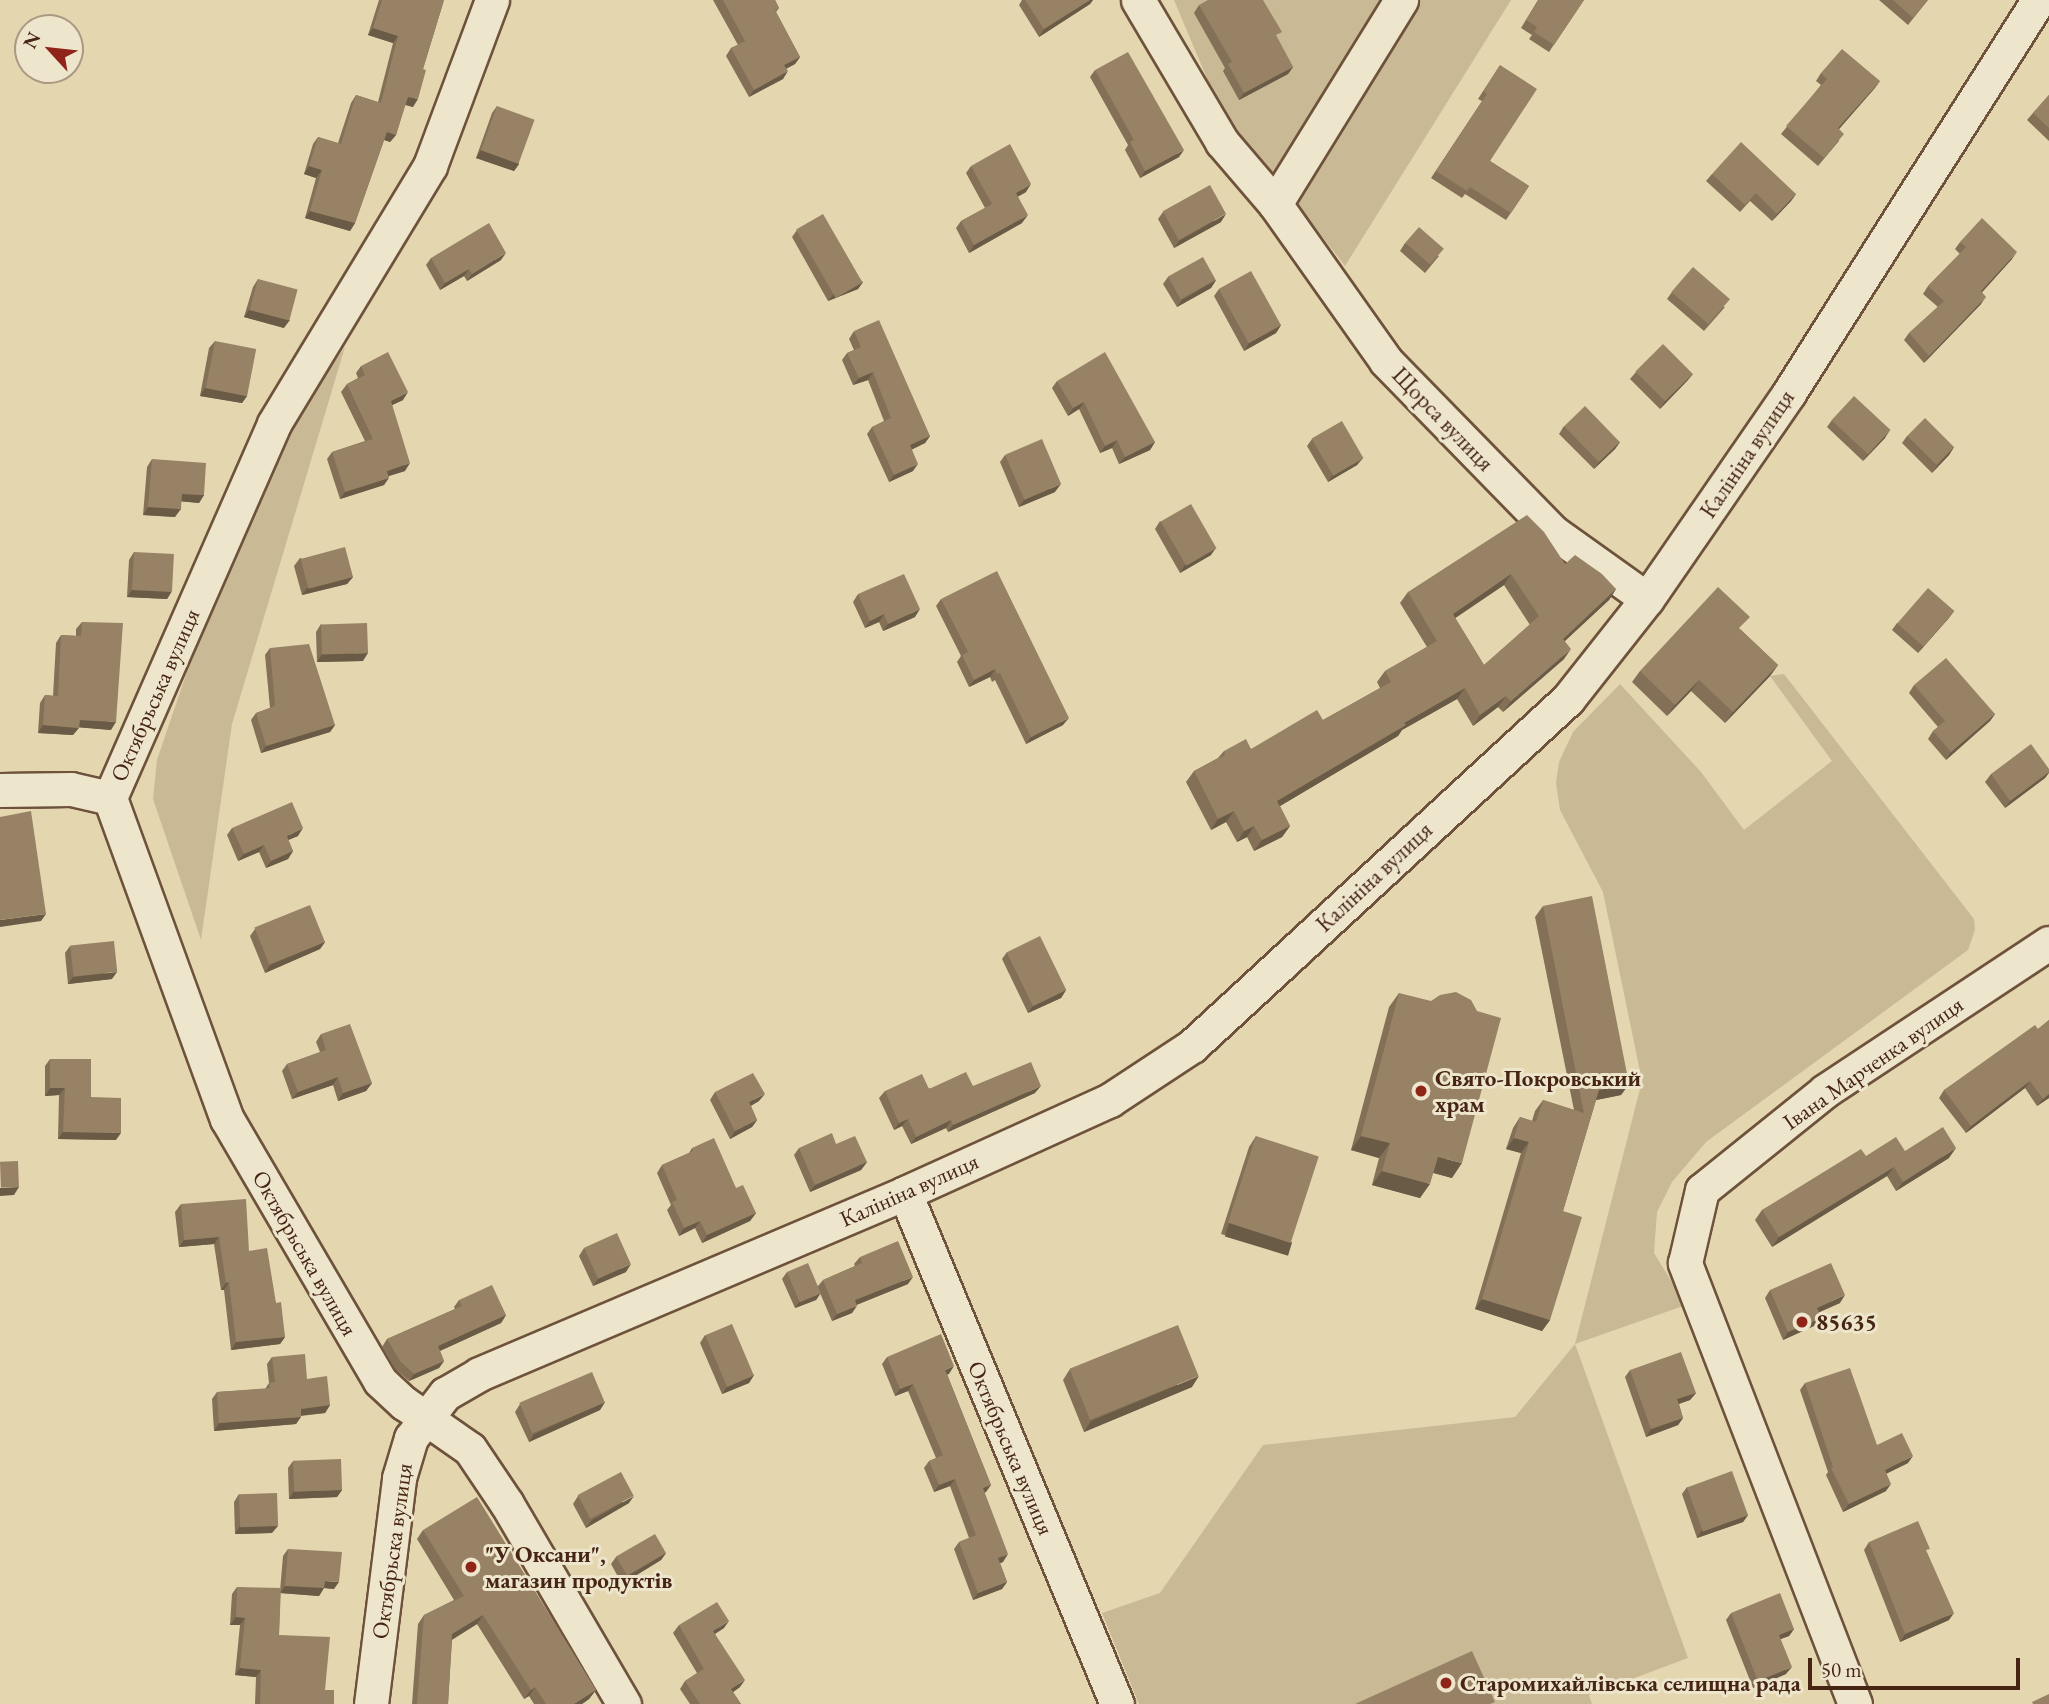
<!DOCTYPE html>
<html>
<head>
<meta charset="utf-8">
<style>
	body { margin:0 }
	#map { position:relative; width:2049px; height:1704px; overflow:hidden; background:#e4d7b0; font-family:"EB Garamond",serif }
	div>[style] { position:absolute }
	.green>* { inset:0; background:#c9b995 }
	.roads { filter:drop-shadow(2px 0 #6e523b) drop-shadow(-2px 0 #6e523b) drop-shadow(0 2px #6e523b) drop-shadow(0 -2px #6e523b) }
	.minor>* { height:33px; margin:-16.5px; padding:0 16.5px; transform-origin:16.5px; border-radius:16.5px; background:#ede5cc }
	.wall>* { inset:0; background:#837057 }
	.shaded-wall>* { inset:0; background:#6a5b47; transform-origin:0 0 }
	.building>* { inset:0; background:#988265; transform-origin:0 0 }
	.dots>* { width:19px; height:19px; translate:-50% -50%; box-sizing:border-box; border:4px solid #ede5cc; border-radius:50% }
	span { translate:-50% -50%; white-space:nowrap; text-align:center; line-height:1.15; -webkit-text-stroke:6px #ede5cc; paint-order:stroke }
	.street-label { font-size:23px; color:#462514 }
	.poi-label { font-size:23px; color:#462514; font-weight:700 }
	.left { translate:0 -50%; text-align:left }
	.north { position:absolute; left:14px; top:14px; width:70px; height:70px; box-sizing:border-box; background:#ede5cc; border:2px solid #aa9882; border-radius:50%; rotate:297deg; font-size:19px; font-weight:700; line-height:28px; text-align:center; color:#462514 }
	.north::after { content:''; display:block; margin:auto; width:24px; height:32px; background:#8f2418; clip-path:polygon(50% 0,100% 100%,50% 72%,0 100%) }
	.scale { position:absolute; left:1808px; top:1658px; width:212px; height:32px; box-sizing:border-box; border:4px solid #462514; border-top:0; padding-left:9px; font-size:21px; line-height:24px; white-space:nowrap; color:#462514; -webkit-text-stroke:5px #ede5cc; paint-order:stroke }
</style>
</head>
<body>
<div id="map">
	<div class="green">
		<i style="clip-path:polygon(1174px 0,1511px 0,1345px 266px,1266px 164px,1227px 126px)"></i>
		<i style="clip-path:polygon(345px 347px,232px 724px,201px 940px,153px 799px,157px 760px,192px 657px,288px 427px)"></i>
		<i style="clip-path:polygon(1784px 674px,1974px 919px,1975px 930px,1968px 950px,1706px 1142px,1672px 1182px,1657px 1212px,1654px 1253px,1686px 1305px,1575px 1344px,1688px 1658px,1589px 1695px,1592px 1704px,1139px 1704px,1102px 1613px,1160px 1593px,1263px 1445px,1515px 1417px,1575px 1344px,1642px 1081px,1603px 892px,1560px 810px,1556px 783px,1559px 762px,1573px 732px,1620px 684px,1701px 772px,1744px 830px,1832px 761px,1770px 676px)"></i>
	</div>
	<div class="roads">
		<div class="minor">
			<i style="left:492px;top:0;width:177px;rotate:110.5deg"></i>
			<i style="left:430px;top:166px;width:301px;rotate:121.2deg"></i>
			<i style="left:274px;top:424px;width:408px;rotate:113.7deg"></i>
			<i style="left:110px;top:798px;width:342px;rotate:70deg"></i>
			<i style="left:227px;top:1119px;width:303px;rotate:59.7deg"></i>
			<i style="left:380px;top:1381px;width:33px;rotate:43deg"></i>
			<i style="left:404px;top:1403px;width:80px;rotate:34.9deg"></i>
			<i style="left:470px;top:1449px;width:66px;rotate:56.1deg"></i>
			<i style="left:507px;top:1504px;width:232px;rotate:59.7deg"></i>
			<i style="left:1138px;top:0;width:165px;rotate:59.4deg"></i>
			<i style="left:1222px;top:142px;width:82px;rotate:49.5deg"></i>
			<i style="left:1275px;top:204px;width:192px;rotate:54.7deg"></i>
			<i style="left:1386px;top:361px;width:239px;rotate:45.7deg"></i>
			<i style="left:1553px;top:532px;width:115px;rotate:35.5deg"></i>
			<i style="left:1275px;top:204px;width:240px;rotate:-58.3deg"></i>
			<i style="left:0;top:790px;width:71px;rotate:-0.8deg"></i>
			<i style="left:71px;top:789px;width:40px;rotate:13deg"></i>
			<i style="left:905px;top:1193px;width:553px;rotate:67.47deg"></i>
			<i style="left:371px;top:1704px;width:228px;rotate:-82.9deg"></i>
			<i style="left:399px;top:1478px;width:42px;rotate:-73.3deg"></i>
			<i style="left:411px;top:1438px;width:56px;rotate:-52.3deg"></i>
			<i style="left:445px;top:1394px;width:39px;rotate:-30deg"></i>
			<i style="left:479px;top:1374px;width:463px;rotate:-23deg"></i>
			<i style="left:905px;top:1193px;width:225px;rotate:-24.4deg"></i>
			<i style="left:1110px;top:1100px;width:98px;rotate:-33.4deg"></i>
			<i style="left:1192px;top:1046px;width:512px;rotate:-42.7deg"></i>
			<i style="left:1568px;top:699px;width:127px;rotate:-51.7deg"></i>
			<i style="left:1647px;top:599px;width:250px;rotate:-55.4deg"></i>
			<i style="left:1789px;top:393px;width:465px;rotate:-57.6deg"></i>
			<i style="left:1855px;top:1704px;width:473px;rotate:-111.1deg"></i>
			<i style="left:1685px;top:1263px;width:75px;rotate:-76.9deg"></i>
			<i style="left:1702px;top:1190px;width:158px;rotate:-38.8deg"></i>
			<i style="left:1825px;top:1091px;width:268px;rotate:-33.5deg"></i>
		</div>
	</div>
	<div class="wall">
		<i style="clip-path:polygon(379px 0,444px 0,423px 69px,413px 107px,405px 105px,396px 135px,390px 142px,384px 140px,355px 223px,350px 231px,305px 218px,316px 178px,304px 174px,313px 144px,318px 137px,338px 143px,351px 103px,356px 95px,378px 102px,393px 43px,368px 35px)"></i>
		<i style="clip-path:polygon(713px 0,775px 0,779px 8px,776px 12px,800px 57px,795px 64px,786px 69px,783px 79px,749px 97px,726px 56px,731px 48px,738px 45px)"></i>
		<i style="clip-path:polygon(1022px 0,1093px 0,1090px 4px,1039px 37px,1019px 5px)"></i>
		<i style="clip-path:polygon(1538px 0,1584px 0,1549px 52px,1529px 39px,1532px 35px,1521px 28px)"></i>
		<i style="clip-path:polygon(1879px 0,1928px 0,1908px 25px)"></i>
		<i style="clip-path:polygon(1199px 5px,1277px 38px,1293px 67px,1288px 74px,1239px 100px,1223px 71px,1225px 68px,1194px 13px)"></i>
		<i style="clip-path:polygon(1500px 65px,1490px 161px,1529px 186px,1506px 220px,1465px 194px,1462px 198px,1431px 178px,1482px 101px,1478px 99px)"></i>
		<i style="clip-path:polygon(1095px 70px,1179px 157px,1140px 178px,1125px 150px,1128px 145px,1090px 77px)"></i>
		<i style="clip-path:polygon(1821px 73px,1880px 81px,1839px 129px,1839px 141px,1818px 166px,1781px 134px,1821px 85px,1816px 81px)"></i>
		<i style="clip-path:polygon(2049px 95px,2049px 141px,2027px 120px,2033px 113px)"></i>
		<i style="clip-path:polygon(497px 106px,519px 164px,514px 171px,476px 158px,492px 113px)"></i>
		<i style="clip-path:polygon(971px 166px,1026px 192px,1017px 197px,1022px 223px,969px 253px,956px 228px,961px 221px,985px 208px,966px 173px)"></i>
		<i style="clip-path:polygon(1712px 174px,1796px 194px,1791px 201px,1772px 221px,1750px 201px,1740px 212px,1706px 181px)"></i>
		<i style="clip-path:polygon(1163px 212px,1221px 222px,1174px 248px,1158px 219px)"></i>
		<i style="clip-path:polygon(797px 230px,863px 282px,858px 289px,828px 301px,792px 237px)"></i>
		<i style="clip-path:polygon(1960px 242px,2012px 259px,1982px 292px,1981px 304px,1924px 363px,1904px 340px,1909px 333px,1938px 307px,1923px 294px,1928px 286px,1960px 254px,1955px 249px)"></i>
		<i style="clip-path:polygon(1405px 243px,1439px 256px,1425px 273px,1400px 251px)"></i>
		<i style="clip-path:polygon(431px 258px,501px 260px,467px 281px,464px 276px,440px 290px,426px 265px)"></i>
		<i style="clip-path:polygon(1168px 277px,1216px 280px,1211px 288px,1177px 307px,1163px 284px)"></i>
		<i style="clip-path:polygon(258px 279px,284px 328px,244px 317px,253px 287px)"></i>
		<i style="clip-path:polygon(1219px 289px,1281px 325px,1276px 333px,1244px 351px,1214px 296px)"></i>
		<i style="clip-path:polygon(1672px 292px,1725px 307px,1704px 331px,1667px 299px)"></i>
		<i style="clip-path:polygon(854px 331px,930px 436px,925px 443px,912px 449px,913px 471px,889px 482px,867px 434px,872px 427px,884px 421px,868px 380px,853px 385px,842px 360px,847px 353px,854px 350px,849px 339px)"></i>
		<i style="clip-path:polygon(215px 341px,247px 396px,242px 403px,200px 396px,209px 348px)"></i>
		<i style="clip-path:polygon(361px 366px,403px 400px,392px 405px,405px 471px,389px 476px,384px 485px,340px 499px,327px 459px,332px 452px,365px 441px,341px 392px,347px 384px,358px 378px,356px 373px)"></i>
		<i style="clip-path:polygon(1636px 372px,1693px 374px,1687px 381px,1660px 409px,1630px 379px)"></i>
		<i style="clip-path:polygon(1057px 381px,1155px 442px,1150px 450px,1119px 464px,1112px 448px,1100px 453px,1079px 409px,1068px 416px,1052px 388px)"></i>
		<i style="clip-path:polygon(1832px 420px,1885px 438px,1863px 461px,1827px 427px)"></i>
		<i style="clip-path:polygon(1564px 426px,1620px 442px,1615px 449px,1594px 469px,1559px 434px)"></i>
		<i style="clip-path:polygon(1907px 436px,1954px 447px,1949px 455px,1932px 473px,1902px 443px)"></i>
		<i style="clip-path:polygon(1312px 439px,1363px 458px,1357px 465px,1328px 482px,1307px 446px)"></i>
		<i style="clip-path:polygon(1005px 455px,1055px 492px,1019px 507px,1000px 462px)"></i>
		<i style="clip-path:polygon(152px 459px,204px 495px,199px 503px,181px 501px,175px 517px,143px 515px,147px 467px)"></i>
		<i style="clip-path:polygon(1160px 521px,1211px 555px,1180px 573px,1155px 529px)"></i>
		<i style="clip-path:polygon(134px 552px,172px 591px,167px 599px,127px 597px,129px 560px)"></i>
		<i style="clip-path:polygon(300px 558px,353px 577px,347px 584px,302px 595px,294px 566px)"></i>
		<i style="clip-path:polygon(evenodd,1565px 564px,1616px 589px,1609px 600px,1565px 641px,1564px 659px,1503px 712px,1498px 707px,1473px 726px,1457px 699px,1402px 730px,1398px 736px,1280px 806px,1290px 826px,1282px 837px,1254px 851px,1247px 837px,1237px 842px,1226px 822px,1211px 830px,1186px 782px,1194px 771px,1218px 758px,1224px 751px,1251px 749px,1323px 720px,1380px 688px,1377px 682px,1385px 671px,1427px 647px,1400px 603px,1408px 592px,1565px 564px,1504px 585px,1530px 625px,1484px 665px,1455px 618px,1504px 585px)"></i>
		<i style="clip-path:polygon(858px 594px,915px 617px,883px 631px,879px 622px,865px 628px,853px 602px)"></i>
		<i style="clip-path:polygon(941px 599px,1063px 725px,1026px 744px,995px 680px,992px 682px,990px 677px,969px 687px,957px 662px,961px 656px,936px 606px)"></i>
		<i style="clip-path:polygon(1954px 611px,1918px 653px,1892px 630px,1897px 623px)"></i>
		<i style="clip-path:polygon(82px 622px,111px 730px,79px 727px,73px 735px,38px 733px,40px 703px,45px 695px,53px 696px,56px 643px,61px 635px,76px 636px,76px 629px)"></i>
		<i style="clip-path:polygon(321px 624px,363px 661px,317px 662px,316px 632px)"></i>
		<i style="clip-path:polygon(1741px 630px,1778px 665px,1770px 676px,1725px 723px,1691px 691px,1667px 716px,1632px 682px,1640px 671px)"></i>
		<i style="clip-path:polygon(270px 648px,335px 725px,330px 732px,261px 753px,251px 720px,256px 713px,270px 708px,265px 655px)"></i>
		<i style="clip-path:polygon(1914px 685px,1995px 714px,1990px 721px,1946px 760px,1928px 739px,1933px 731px,1938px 727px,1909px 693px)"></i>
		<i style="clip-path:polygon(2049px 769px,2049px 773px,2045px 778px,2005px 808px,1985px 782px,1991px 774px)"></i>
		<i style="clip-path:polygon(232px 828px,298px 836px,288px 840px,293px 851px,288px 859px,266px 868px,259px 852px,238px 861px,227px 835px)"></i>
		<i style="clip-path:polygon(1543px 906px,1629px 1084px,1621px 1095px,1596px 1100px,1563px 1211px,1550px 1320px,1542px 1331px,1475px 1309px,1521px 1153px,1506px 1149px,1513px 1128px,1520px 1117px,1532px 1121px,1535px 1111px,1543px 1100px,1574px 1110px,1535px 917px)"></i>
		<i style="clip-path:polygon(255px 929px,325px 942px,320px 949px,265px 973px,250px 936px)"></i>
		<i style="clip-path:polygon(70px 946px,112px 979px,68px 984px,65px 953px)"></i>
		<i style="clip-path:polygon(1007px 952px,1066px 990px,1061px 998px,1028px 1013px,1002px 959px)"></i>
		<i style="clip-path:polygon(1399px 993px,1452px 1178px,1433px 1173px,1420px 1198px,1372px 1185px,1379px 1158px,1351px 1150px,1389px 1007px)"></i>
		<i style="clip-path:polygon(2049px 1020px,2049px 1098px,2037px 1106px,2025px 1088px,1966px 1133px,1939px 1098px,1944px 1090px,2038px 1029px)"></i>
		<i style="clip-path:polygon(321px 1034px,372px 1083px,366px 1091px,338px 1101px,333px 1085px,292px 1099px,282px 1071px,287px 1064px,320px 1052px,316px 1042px)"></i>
		<i style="clip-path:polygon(50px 1059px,91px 1097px,116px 1140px,58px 1139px,59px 1095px,45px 1096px,45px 1066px)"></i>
		<i style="clip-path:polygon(973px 1086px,1035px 1093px,948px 1132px,946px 1128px,911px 1144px,902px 1126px,894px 1130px,879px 1098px,885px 1091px)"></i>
		<i style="clip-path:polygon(715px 1092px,759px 1101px,751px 1106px,757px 1120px,752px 1127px,730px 1139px,710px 1100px)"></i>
		<i style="clip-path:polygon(1256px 1136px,1284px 1253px,1221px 1234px,1249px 1147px)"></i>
		<i style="clip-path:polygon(692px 1148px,736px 1188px,756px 1213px,750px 1221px,702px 1243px,695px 1228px,679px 1236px,667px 1210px,671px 1205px,657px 1173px,662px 1165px,689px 1153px)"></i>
		<i style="clip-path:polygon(799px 1148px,867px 1162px,861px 1170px,810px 1192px,794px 1155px)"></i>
		<i style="clip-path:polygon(1905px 1151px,1949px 1158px,1896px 1191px,1887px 1176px,1772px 1247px,1755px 1220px,1762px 1210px,1866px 1156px)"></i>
		<i style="clip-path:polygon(181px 1204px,249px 1251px,276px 1303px,285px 1337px,280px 1344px,231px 1350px,224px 1290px,221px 1290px,214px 1244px,179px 1247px,175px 1212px)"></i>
		<i style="clip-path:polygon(584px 1248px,626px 1272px,593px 1286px,579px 1256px)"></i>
		<i style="clip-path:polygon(860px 1257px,908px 1284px,856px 1305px,852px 1313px,832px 1321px,820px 1293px,816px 1300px,795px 1308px,782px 1279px,787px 1272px,818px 1286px,823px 1280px,855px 1266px,854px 1264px)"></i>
		<i style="clip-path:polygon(1770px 1290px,1840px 1303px,1818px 1312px,1821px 1318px,1816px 1325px,1783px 1340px,1765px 1298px)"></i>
		<i style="clip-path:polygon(459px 1300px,506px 1315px,501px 1323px,440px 1351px,444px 1361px,439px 1368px,409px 1381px,395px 1369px,382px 1347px,387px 1339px,455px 1309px,454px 1307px)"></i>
		<i style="clip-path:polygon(705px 1335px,754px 1375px,749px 1383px,722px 1394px,700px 1343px)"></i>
		<i style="clip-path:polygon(272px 1357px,307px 1379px,330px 1405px,325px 1413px,301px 1416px,296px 1424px,214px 1431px,212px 1399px,217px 1392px,265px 1389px,269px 1383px,267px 1364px)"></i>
		<i style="clip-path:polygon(887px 1357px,949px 1374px,947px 1374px,991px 1485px,984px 1493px,1003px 1562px,1000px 1563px,1007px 1582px,1002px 1589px,973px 1600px,954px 1549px,959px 1542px,969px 1538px,950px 1486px,934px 1492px,924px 1468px,929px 1461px,936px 1458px,908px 1391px,895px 1396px,882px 1364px)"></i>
		<i style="clip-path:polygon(1070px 1369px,1192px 1387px,1084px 1432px,1063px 1380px)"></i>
		<i style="clip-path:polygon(1630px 1370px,1696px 1393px,1690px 1400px,1679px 1404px,1683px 1418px,1678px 1425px,1646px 1437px,1625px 1377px)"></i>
		<i style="clip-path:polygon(1805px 1383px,1877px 1445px,1908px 1463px,1886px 1474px,1886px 1491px,1843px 1512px,1826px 1475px,1828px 1472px,1800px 1390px)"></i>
		<i style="clip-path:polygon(605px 1402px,600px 1410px,529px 1442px,515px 1412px,520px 1404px)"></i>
		<i style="clip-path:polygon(293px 1461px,342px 1490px,337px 1497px,289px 1499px,288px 1468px)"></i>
		<i style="clip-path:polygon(1687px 1487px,1748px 1515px,1743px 1522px,1697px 1538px,1682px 1494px)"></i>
		<i style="clip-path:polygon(239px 1494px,272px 1533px,235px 1534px,234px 1502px)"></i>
		<i style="clip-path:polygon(578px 1496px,629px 1503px,586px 1528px,573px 1504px)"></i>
		<i style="clip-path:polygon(423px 1530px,596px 1690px,589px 1699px,582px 1704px,534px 1704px,529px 1696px,524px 1699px,477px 1624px,452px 1640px,448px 1704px,412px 1704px,418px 1624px,424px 1615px,454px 1600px,417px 1539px)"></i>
		<i style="clip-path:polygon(1869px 1542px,1927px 1553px,1949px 1620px,1900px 1642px,1864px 1550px)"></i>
		<i style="clip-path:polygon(288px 1549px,334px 1589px,324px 1588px,319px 1596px,280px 1593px,279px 1635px,325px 1690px,334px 1704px,255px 1704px,256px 1677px,235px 1675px,240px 1625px,230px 1625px,232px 1594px,237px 1587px,280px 1591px,283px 1556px)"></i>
		<i style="clip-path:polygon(666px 1553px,661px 1560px,622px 1584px,611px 1564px,616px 1557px)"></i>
		<i style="clip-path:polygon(1731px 1613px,1794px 1629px,1789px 1636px,1780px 1639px,1786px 1674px,1753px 1688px,1726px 1620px)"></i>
		<i style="clip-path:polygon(679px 1625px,724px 1628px,715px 1634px,740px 1687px,733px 1692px,741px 1704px,690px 1704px,680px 1689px,685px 1681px,697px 1673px,673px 1633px)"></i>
	</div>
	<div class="shaded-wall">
		<i style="clip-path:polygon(1090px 0,1093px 0,1090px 4px,1039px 37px,1044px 29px)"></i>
		<i style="clip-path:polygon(373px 28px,398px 36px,393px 43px,368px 35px)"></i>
		<i style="clip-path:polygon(800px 57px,795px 64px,779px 72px,784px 65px)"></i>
		<i style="clip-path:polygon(1293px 67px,1288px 74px,1239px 100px,1244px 93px)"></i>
		<i style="clip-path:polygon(788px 71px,783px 79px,749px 97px,754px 90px)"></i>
		<i style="clip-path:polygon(1880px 81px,1875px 88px,1833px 136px,1838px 128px)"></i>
		<i style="clip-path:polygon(408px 97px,418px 99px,413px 107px,403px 104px)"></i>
		<i style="clip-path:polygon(387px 132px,396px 135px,390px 142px,382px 139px)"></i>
		<i style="clip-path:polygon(481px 150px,519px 164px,514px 171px,476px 158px)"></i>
		<i style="clip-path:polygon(1184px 150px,1179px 157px,1140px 178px,1145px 171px)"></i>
		<i style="clip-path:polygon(309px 166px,322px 170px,316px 178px,304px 174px)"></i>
		<i style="clip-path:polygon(1031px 184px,1026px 192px,1010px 201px,1016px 193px)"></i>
		<i style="clip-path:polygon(1796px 194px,1791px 201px,1772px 221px,1777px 214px)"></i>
		<i style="clip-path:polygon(310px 211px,355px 223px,350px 231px,305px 218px)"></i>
		<i style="clip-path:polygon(1226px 214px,1221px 222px,1174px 248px,1179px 241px)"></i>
		<i style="clip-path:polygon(1028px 215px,1022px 223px,969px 253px,974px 245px)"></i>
		<i style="clip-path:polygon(2017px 252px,2012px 259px,1976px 299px,1981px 291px)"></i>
		<i style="clip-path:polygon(506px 253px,501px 260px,467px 281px,472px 274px)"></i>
		<i style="clip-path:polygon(469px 269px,464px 276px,440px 290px,445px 283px)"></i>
		<i style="clip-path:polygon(1216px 280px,1211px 288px,1177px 307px,1182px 300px)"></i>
		<i style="clip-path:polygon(863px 282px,858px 289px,828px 301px,834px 294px)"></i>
		<i style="clip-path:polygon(1986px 297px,1981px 304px,1924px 363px,1929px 356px)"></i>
		<i style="clip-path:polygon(249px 310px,290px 320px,284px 328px,244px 317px)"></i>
		<i style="clip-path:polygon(1281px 325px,1276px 333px,1244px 351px,1249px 343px)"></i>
		<i style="clip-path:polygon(873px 372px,868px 380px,853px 385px,859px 378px)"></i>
		<i style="clip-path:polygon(1693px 374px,1687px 381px,1660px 409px,1665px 401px)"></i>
		<i style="clip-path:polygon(205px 388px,247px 396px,242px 403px,200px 396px)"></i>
		<i style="clip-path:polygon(408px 392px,403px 400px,386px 408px,391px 401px)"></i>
		<i style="clip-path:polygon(1084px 402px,1079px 409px,1068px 416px,1073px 408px)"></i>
		<i style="clip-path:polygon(1890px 430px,1885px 438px,1863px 461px,1868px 454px)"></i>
		<i style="clip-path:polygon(930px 436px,925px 443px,905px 453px,910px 445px)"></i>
		<i style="clip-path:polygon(1117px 440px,1112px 448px,1100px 453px,1105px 446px)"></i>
		<i style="clip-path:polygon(1155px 442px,1150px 450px,1119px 464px,1125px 457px)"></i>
		<i style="clip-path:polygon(1620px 442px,1615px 449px,1594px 469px,1599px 462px)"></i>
		<i style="clip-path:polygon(1954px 447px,1949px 455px,1932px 473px,1937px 466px)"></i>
		<i style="clip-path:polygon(1363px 458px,1357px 465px,1328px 482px,1333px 475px)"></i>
		<i style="clip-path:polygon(410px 463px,405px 471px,382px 478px,387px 471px)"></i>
		<i style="clip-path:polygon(918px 464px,913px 471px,889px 482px,894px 475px)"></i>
		<i style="clip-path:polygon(389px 478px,384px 485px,340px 499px,345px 492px)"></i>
		<i style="clip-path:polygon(1061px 484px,1055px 492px,1019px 507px,1024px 500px)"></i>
		<i style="clip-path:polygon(182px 494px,204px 495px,199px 503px,177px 501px)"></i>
		<i style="clip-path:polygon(148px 507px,181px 509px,175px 517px,143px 515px)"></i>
		<i style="clip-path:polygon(1216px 548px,1211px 555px,1180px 573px,1185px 565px)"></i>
		<i style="clip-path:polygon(1511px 574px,1504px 585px,1445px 625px,1453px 614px)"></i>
		<i style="clip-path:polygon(353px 577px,347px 584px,302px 595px,307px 588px)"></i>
		<i style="clip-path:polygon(1616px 589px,1609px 600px,1555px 650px,1563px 639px)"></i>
		<i style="clip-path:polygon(132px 590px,172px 591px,167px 599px,127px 597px)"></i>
		<i style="clip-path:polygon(920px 609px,915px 617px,883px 631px,888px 624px)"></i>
		<i style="clip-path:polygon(1954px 611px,1949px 618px,1918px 653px,1923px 646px)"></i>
		<i style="clip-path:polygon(884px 614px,879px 622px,865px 628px,870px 621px)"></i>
		<i style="clip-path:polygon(1571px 649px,1564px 659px,1503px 712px,1511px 701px)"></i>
		<i style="clip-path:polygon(368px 653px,363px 661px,317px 662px,322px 654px)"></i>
		<i style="clip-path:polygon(1778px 665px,1770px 676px,1725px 723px,1733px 712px)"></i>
		<i style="clip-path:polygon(995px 669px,990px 677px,969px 687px,974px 680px)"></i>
		<i style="clip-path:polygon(1699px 680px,1691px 691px,1667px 716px,1675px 705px)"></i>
		<i style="clip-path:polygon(1465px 688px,1457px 699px,1402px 730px,1398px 736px,1270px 812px,1277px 801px,1404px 723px)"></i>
		<i style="clip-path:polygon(1506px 696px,1498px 707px,1473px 726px,1480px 715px)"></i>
		<i style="clip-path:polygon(1995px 714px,1990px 721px,1946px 760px,1951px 752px)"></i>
		<i style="clip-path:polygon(1069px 718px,1063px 725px,1026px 744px,1031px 737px)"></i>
		<i style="clip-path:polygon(80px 720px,116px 722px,111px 730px,74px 727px)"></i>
		<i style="clip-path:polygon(43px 725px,79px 728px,73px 735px,38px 733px)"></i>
		<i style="clip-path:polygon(335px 725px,330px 732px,261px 753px,266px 746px)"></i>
		<i style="clip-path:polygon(2049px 772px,2045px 778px,2005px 808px,2010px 801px)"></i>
		<i style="clip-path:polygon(1234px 811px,1226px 822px,1211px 830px,1218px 819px)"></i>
		<i style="clip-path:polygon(1254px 826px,1247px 837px,1237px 842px,1244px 831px)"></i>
		<i style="clip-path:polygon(1290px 826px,1282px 837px,1254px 851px,1262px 840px)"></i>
		<i style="clip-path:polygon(303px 828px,298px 836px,281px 843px,287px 836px)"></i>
		<i style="clip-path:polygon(264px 845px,259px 852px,238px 861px,244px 854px)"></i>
		<i style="clip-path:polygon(293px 851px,288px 859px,266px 868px,271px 861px)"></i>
		<i style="clip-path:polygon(46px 914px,41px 921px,0 927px,0 920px)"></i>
		<i style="clip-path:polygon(325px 942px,320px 949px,265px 973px,270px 965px)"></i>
		<i style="clip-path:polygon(117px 972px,112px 979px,68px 984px,73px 977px)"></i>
		<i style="clip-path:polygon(1066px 990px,1061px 998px,1028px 1013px,1033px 1006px)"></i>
		<i style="clip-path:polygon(338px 1077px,333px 1085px,292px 1099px,298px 1092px)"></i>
		<i style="clip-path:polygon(2030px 1081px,2025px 1088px,1966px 1133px,1971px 1126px)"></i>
		<i style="clip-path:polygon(372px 1083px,366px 1091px,338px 1101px,343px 1093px)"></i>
		<i style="clip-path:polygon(1629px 1084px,1621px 1095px,1591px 1101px,1599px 1090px)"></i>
		<i style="clip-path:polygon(1041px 1086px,1035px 1093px,948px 1132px,953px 1125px)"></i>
		<i style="clip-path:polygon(50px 1088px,65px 1088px,59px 1095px,45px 1096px)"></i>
		<i style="clip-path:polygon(765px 1094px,759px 1101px,744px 1109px,749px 1102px)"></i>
		<i style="clip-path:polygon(2049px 1094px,2049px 1098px,2037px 1106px,2043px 1099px)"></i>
		<i style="clip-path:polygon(908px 1119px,902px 1126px,894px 1130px,899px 1123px)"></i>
		<i style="clip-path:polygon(757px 1120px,752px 1127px,730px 1139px,735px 1131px)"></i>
		<i style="clip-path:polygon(951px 1120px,946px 1128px,911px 1144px,916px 1137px)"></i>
		<i style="clip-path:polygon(63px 1132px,121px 1133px,116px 1140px,58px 1139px)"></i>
		<i style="clip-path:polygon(1361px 1136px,1390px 1143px,1379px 1158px,1351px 1150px)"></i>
		<i style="clip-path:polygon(1514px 1138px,1529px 1142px,1521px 1153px,1506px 1149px)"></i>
		<i style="clip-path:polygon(1956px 1148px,1949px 1158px,1896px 1191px,1903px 1182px)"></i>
		<i style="clip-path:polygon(1438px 1157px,1462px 1163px,1452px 1178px,1427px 1171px)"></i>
		<i style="clip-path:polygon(867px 1162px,861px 1170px,810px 1192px,815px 1185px)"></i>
		<i style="clip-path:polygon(1894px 1167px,1887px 1176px,1772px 1247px,1779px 1237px)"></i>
		<i style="clip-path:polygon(1382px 1171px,1430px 1184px,1420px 1198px,1372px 1185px)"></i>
		<i style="clip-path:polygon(19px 1187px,14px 1195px,0 1196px,0 1188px)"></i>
		<i style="clip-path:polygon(756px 1213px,750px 1221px,702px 1243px,707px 1235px)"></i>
		<i style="clip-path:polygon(700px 1221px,695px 1228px,679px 1236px,684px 1228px)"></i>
		<i style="left:1229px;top:1223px;width:66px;height:14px;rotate:17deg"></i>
		<i style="clip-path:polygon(219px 1237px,214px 1244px,179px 1247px,184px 1240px)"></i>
		<i style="clip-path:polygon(631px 1264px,626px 1272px,593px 1286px,598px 1279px)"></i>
		<i style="clip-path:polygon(913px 1277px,908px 1284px,849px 1308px,855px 1300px)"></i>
		<i style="clip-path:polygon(229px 1282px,224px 1290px,221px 1290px,226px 1283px)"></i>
		<i style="clip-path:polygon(821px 1293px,816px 1300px,795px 1308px,800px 1301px)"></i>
		<i style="clip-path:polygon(1845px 1295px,1840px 1303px,1811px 1316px,1817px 1308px)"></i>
		<i style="clip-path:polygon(1482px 1299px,1550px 1320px,1542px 1331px,1475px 1309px)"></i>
		<i style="clip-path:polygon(857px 1306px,852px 1313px,832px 1321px,837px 1314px)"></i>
		<i style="clip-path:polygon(506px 1315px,501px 1323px,433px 1354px,438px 1346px)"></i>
		<i style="clip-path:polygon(1821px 1318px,1816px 1325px,1783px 1340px,1788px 1332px)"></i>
		<i style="clip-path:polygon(285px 1337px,280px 1344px,231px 1350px,236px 1342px)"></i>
		<i style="clip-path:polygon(444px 1361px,439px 1368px,409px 1381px,414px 1374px)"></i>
		<i style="clip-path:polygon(954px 1366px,949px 1374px,940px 1377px,945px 1370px)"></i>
		<i style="clip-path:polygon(754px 1375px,749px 1383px,722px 1394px,727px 1387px)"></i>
		<i style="clip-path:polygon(1199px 1376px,1192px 1387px,1084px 1432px,1091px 1421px)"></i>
		<i style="clip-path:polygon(913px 1384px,908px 1391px,895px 1396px,900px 1389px)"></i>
		<i style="clip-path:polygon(1696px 1393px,1690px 1400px,1672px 1406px,1677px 1399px)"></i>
		<i style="clip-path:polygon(605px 1402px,600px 1410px,529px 1442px,534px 1434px)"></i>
		<i style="clip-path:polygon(330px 1405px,325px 1413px,295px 1416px,301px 1409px)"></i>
		<i style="clip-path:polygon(301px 1417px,296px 1424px,214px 1431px,219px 1423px)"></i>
		<i style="clip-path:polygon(1683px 1418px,1678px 1425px,1646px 1437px,1651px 1429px)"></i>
		<i style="clip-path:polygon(1913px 1456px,1908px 1463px,1879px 1477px,1885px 1470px)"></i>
		<i style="clip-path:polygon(955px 1479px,950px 1486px,934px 1492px,939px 1485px)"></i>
		<i style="clip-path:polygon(1891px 1484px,1886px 1491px,1843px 1512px,1849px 1504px)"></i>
		<i style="clip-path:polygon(991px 1485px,986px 1492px,978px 1496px,983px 1488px)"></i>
		<i style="clip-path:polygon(342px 1490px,337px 1497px,289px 1499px,294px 1491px)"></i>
		<i style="clip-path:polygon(634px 1496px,629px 1503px,586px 1528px,592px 1520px)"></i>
		<i style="clip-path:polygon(1748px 1515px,1743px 1522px,1697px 1538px,1702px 1530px)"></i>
		<i style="clip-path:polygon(240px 1526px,278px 1526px,272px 1533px,235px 1534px)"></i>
		<i style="clip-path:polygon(666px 1553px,661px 1560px,622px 1584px,628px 1576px)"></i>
		<i style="clip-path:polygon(1008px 1554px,1003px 1562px,993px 1566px,998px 1558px)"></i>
		<i style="clip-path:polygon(325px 1581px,339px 1582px,334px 1589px,324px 1588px,319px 1596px,280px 1593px,285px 1586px)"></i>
		<i style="clip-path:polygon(1007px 1582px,1002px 1589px,973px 1600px,978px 1593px)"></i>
		<i style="clip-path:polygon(1954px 1613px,1949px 1620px,1900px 1642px,1905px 1634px)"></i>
		<i style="clip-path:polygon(483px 1615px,477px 1624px,446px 1643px,452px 1634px)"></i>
		<i style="clip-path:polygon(236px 1617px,245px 1618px,240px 1625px,230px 1625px)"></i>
		<i style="clip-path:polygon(729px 1621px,724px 1628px,708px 1638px,713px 1631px)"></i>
		<i style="clip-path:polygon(1794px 1629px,1789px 1636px,1773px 1642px,1779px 1635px)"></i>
		<i style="clip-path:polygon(1792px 1667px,1786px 1674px,1753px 1688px,1758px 1681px)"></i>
		<i style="clip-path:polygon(240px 1668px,261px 1670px,256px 1677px,235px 1675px)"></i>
		<i style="clip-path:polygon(745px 1680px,740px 1687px,726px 1697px,731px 1689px)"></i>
		<i style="clip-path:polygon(535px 1687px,529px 1696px,524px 1699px,531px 1690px)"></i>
		<i style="clip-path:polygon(596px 1690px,589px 1699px,582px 1704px,574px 1704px)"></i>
	</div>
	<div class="building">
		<i style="clip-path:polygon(382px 0,444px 0,423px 69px,426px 70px,418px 99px,408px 97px,396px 135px,387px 132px,355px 223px,310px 211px,322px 170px,309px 166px,318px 137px,341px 144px,356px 95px,381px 103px,398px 36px,373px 28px)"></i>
		<i style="clip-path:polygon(723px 0,775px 0,779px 8px,775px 10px,800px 57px,784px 65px,788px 71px,754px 90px,731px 48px,745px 41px)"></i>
		<i style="clip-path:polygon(1025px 0,1090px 0,1044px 29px)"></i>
		<i style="clip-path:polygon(1208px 0,1263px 0,1282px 32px,1276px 35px,1293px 67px,1244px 93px,1228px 64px,1232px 62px,1199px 5px)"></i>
		<i style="clip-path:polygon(1539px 0,1584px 0,1554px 45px,1534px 32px,1537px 27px,1526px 20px)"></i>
		<i style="clip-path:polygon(1893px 0,1927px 0,1913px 18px)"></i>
		<i style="clip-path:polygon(1842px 49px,1880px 81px,1838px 128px,1844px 134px,1824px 158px,1786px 126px,1827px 79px,1821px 73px)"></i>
		<i style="clip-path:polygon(1128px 52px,1184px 150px,1145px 171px,1130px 142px,1134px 140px,1095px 70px)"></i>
		<i style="clip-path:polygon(1500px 65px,1537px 89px,1490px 161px,1529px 186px,1511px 213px,1470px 187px,1467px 191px,1436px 171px,1487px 94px,1484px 91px)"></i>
		<i style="clip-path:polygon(2049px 95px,2049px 128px,2033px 113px)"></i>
		<i style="left:497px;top:106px;width:40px;height:47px;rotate:20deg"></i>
		<i style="clip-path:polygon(1741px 142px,1796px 194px,1777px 214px,1756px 193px,1745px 205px,1712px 174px)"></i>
		<i style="clip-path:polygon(1010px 144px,1031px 184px,1016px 193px,1028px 215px,974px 245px,961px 221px,992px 204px,971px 166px)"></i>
		<i style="left:1210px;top:185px;width:33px;height:54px;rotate:61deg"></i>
		<i style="left:823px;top:214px;width:79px;height:31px;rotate:60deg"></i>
		<i style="clip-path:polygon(1982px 218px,2017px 252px,1981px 291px,1986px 297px,1929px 356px,1909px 333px,1944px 301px,1928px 286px,1966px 247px,1960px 242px)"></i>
		<i style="clip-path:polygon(489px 223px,506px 253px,472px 274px,469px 269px,445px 283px,431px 258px)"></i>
		<i style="left:1419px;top:227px;width:33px;height:21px;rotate:41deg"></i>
		<i style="left:1203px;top:257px;width:26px;height:40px;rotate:61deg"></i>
		<i style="left:1693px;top:267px;width:49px;height:33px;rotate:41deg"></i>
		<i style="left:1251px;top:271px;width:62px;height:37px;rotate:61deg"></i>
		<i style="left:258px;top:279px;width:41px;height:32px;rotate:15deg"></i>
		<i style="clip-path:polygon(879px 320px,930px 436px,910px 445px,918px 464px,894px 475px,872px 427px,891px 418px,873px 372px,859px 378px,847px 353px,861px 347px,854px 331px)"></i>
		<i style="left:215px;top:341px;width:42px;height:48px;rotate:11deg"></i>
		<i style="left:1663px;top:344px;width:42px;height:39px;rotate:45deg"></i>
		<i style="clip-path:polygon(388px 352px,408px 392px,391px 401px,410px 463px,387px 471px,389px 478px,345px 492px,332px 452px,373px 439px,347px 384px,365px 375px,361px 366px)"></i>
		<i style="clip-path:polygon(1105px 352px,1155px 442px,1125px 457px,1117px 440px,1105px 446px,1084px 402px,1073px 408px,1057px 381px)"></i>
		<i style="left:1854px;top:396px;width:50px;height:33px;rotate:43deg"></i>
		<i style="left:1585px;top:406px;width:50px;height:29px;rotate:46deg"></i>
		<i style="left:1925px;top:418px;width:41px;height:25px;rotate:45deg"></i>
		<i style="left:1342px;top:421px;width:43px;height:35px;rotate:60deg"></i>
		<i style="left:1042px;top:439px;width:49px;height:40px;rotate:67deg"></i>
		<i style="clip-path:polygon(152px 459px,206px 463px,204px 495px,182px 494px,181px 509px,148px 507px)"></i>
		<i style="left:1191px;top:504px;width:51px;height:35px;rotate:60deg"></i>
		<i style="clip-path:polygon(evenodd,1527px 515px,1544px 532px,1565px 564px,1575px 555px,1602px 574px,1616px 589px,1563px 639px,1571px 649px,1511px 701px,1506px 696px,1480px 715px,1465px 688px,1404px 723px,1406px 725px,1277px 801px,1290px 826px,1262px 840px,1254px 826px,1244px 831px,1234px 811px,1218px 819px,1194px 771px,1225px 755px,1224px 751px,1246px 739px,1251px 749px,1317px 710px,1323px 720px,1391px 682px,1385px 671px,1437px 641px,1408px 592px,1527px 515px,1511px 574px,1539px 616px,1484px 665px,1453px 614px,1511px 574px)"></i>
		<i style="left:345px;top:547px;width:31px;height:46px;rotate:75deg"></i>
		<i style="left:134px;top:552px;width:40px;height:38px;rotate:3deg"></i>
		<i style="clip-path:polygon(997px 571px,1069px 718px,1031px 737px,1000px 673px,997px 674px,995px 669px,974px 680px,962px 655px,968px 652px,941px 599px)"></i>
		<i style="clip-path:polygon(904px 574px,920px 609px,888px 624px,884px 614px,870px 621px,858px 594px)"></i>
		<i style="clip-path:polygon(1718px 587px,1750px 617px,1739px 628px,1778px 665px,1733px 712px,1699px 680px,1675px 705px,1640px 671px)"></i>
		<i style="left:1928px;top:588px;width:35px;height:47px;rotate:41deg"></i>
		<i style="clip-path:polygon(82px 622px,123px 623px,116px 722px,80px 720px,79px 728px,43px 725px,45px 695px,58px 696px,61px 635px,81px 636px)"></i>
		<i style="left:367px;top:623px;width:30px;height:46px;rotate:88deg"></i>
		<i style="clip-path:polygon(309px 644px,335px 725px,266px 746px,256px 713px,275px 706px,270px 648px)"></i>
		<i style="clip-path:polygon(1946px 658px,1995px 714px,1951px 752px,1933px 731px,1945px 721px,1914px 685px)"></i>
		<i style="clip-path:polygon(2031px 744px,2049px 769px,2049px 772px,2010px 801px,1991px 774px)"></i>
		<i style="clip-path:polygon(292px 802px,303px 828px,287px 836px,293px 851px,271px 861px,264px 845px,244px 854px,232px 828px)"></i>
		<i style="clip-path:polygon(31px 811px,46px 914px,0 920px,0 817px)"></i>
		<i style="clip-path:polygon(1592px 896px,1629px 1084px,1599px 1090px,1563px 1211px,1582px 1217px,1550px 1320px,1482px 1299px,1529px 1142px,1514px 1138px,1520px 1117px,1536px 1122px,1543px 1100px,1584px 1113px,1543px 906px)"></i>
		<i style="left:310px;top:905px;width:40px;height:60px;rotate:68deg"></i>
		<i style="left:1040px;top:936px;width:60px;height:37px;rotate:64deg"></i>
		<i style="left:114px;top:941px;width:31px;height:44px;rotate:84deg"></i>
		<i style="clip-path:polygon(1456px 992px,1471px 1000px,1477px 1011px,1501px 1018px,1462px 1163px,1438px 1157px,1430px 1184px,1382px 1171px,1390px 1143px,1361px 1136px,1399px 993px,1431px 1001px,1440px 995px)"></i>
		<i style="clip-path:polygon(2049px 1020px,2049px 1094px,2043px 1099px,2030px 1081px,1971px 1126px,1944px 1090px,2035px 1025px,2038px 1029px)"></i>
		<i style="clip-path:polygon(350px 1024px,372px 1083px,343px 1093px,338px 1077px,298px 1092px,287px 1064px,326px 1050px,321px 1034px)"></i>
		<i style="clip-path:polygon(50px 1059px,91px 1059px,91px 1097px,121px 1098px,121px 1133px,63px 1132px,65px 1088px,50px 1088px)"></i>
		<i style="clip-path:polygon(1031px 1062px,1041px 1086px,953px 1125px,951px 1120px,916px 1137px,908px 1119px,899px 1123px,885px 1091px,922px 1074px,929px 1089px,966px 1072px,973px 1086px)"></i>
		<i style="clip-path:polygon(753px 1073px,765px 1094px,749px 1102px,757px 1120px,735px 1131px,715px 1092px)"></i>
		<i style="clip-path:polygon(1943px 1127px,1956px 1148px,1903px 1182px,1894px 1167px,1779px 1237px,1762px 1210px,1861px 1149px,1866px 1156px,1896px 1137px,1905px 1151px)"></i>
		<i style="clip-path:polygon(832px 1133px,836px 1144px,855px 1136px,867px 1162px,815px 1185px,799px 1148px)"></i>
		<i style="left:1256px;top:1136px;width:66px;height:91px;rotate:18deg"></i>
		<i style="clip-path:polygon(714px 1138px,736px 1188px,743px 1185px,756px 1213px,707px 1235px,700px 1221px,684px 1228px,672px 1202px,677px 1200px,662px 1165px,693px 1151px,692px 1148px)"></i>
		<i style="left:18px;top:1161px;width:26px;height:18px;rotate:88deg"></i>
		<i style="clip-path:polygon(246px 1199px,249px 1251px,267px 1248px,276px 1303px,281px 1302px,285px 1337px,236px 1342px,229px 1282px,226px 1283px,219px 1237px,184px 1240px,181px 1204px)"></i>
		<i style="left:617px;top:1233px;width:34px;height:36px;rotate:66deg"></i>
		<i style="clip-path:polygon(898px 1241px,913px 1277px,855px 1300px,857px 1306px,837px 1314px,823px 1280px,862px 1263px,860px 1257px)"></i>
		<i style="left:808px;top:1263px;width:33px;height:23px;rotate:67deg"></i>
		<i style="clip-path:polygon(1831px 1263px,1845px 1295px,1817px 1308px,1821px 1318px,1788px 1332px,1770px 1290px)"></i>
		<i style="clip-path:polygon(492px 1285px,506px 1315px,438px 1346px,444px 1361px,414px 1374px,400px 1361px,387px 1339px,462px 1306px,459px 1300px)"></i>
		<i style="left:732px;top:1324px;width:56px;height:29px;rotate:67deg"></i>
		<i style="left:1178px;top:1325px;width:55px;height:117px;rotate:68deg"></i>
		<i style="clip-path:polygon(941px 1334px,954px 1366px,945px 1370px,991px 1485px,983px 1488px,1008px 1554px,998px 1558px,1007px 1582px,978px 1593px,959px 1542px,976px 1535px,955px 1479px,939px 1485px,929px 1461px,943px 1455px,913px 1384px,900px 1389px,887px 1357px)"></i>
		<i style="clip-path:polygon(1681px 1352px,1696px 1393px,1677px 1399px,1683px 1418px,1651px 1429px,1630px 1370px)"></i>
		<i style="clip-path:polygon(305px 1354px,307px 1379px,327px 1376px,330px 1405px,301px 1409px,301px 1417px,219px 1423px,217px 1392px,270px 1388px,269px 1383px,275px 1382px,272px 1357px)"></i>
		<i style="clip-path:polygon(1850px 1368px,1877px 1445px,1902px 1433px,1913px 1456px,1885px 1470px,1891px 1484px,1849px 1504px,1831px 1468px,1833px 1467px,1805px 1383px)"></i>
		<i style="left:592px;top:1372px;width:33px;height:79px;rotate:67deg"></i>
		<i style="left:341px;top:1459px;width:31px;height:48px;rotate:88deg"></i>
		<i style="left:1732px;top:1471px;width:47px;height:48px;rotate:70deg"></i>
		<i style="left:621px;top:1472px;width:27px;height:49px;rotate:62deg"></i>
		<i style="left:277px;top:1493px;width:33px;height:38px;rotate:88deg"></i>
		<i style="clip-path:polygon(477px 1497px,596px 1690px,574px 1704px,546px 1704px,535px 1687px,531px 1690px,483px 1615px,452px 1634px,448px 1704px,417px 1704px,424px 1615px,464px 1596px,423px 1530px)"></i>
		<i style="clip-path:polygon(1918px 1521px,1930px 1549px,1926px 1550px,1954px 1613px,1905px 1634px,1869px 1542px)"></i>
		<i style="left:655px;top:1534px;width:22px;height:45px;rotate:60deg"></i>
		<i style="clip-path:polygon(288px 1549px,342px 1552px,339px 1582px,325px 1581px,324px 1588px,285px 1586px)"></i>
		<i style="clip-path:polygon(237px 1587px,281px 1588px,279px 1635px,330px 1637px,325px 1690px,334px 1690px,334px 1704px,260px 1704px,261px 1670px,240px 1668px,245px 1618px,236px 1617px)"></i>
		<i style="clip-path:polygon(1780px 1593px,1794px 1629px,1779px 1635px,1792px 1667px,1758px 1681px,1731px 1613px)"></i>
		<i style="clip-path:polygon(717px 1602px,729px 1621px,713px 1631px,745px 1680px,731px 1689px,741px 1704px,700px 1704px,685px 1681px,704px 1669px,679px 1625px)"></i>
		<i style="clip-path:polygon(1472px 1651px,1495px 1702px,1490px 1704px,1355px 1704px)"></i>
		<i style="clip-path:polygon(2049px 1694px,2049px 1704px,2033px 1704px,2032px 1702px)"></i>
	</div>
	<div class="dots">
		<i style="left:1421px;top:1091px;background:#8f2418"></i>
		<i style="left:1802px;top:1322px;background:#8f2418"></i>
		<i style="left:471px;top:1567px;background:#8f2418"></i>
		<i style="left:1446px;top:1683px;background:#8f2418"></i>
	</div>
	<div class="street-label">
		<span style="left:1443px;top:419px;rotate:46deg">Щорса вулиця</span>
		<span style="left:1747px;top:454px;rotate:-56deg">Калініна вулиця</span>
		<span style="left:155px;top:695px;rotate:-66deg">Октябрьська вулиця</span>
		<span style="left:1374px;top:877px;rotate:-43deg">Калініна вулиця</span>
		<span style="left:1873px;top:1063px;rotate:-35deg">Івана Марченка вулиця</span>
		<span style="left:909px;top:1190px;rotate:-24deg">Калініна вулиця</span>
		<span style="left:305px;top:1253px;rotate:60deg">Октябрьська вулиця</span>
		<span style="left:1011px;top:1448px;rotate:67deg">Октябрьська вулиця</span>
		<span style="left:392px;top:1551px;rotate:-82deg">Октябрьска вулиця</span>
	</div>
	<div class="poi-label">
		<span class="left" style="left:1435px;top:1091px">Свято-Покровський<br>храм</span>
		<span class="left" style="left:1816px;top:1322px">85635</span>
		<span class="left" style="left:485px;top:1567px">"У Оксани",<br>магазин продуктів</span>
		<span class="left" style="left:1460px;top:1683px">Старомихайлівська селищна рада</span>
	</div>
	<div class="north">N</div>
	<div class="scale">50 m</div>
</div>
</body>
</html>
